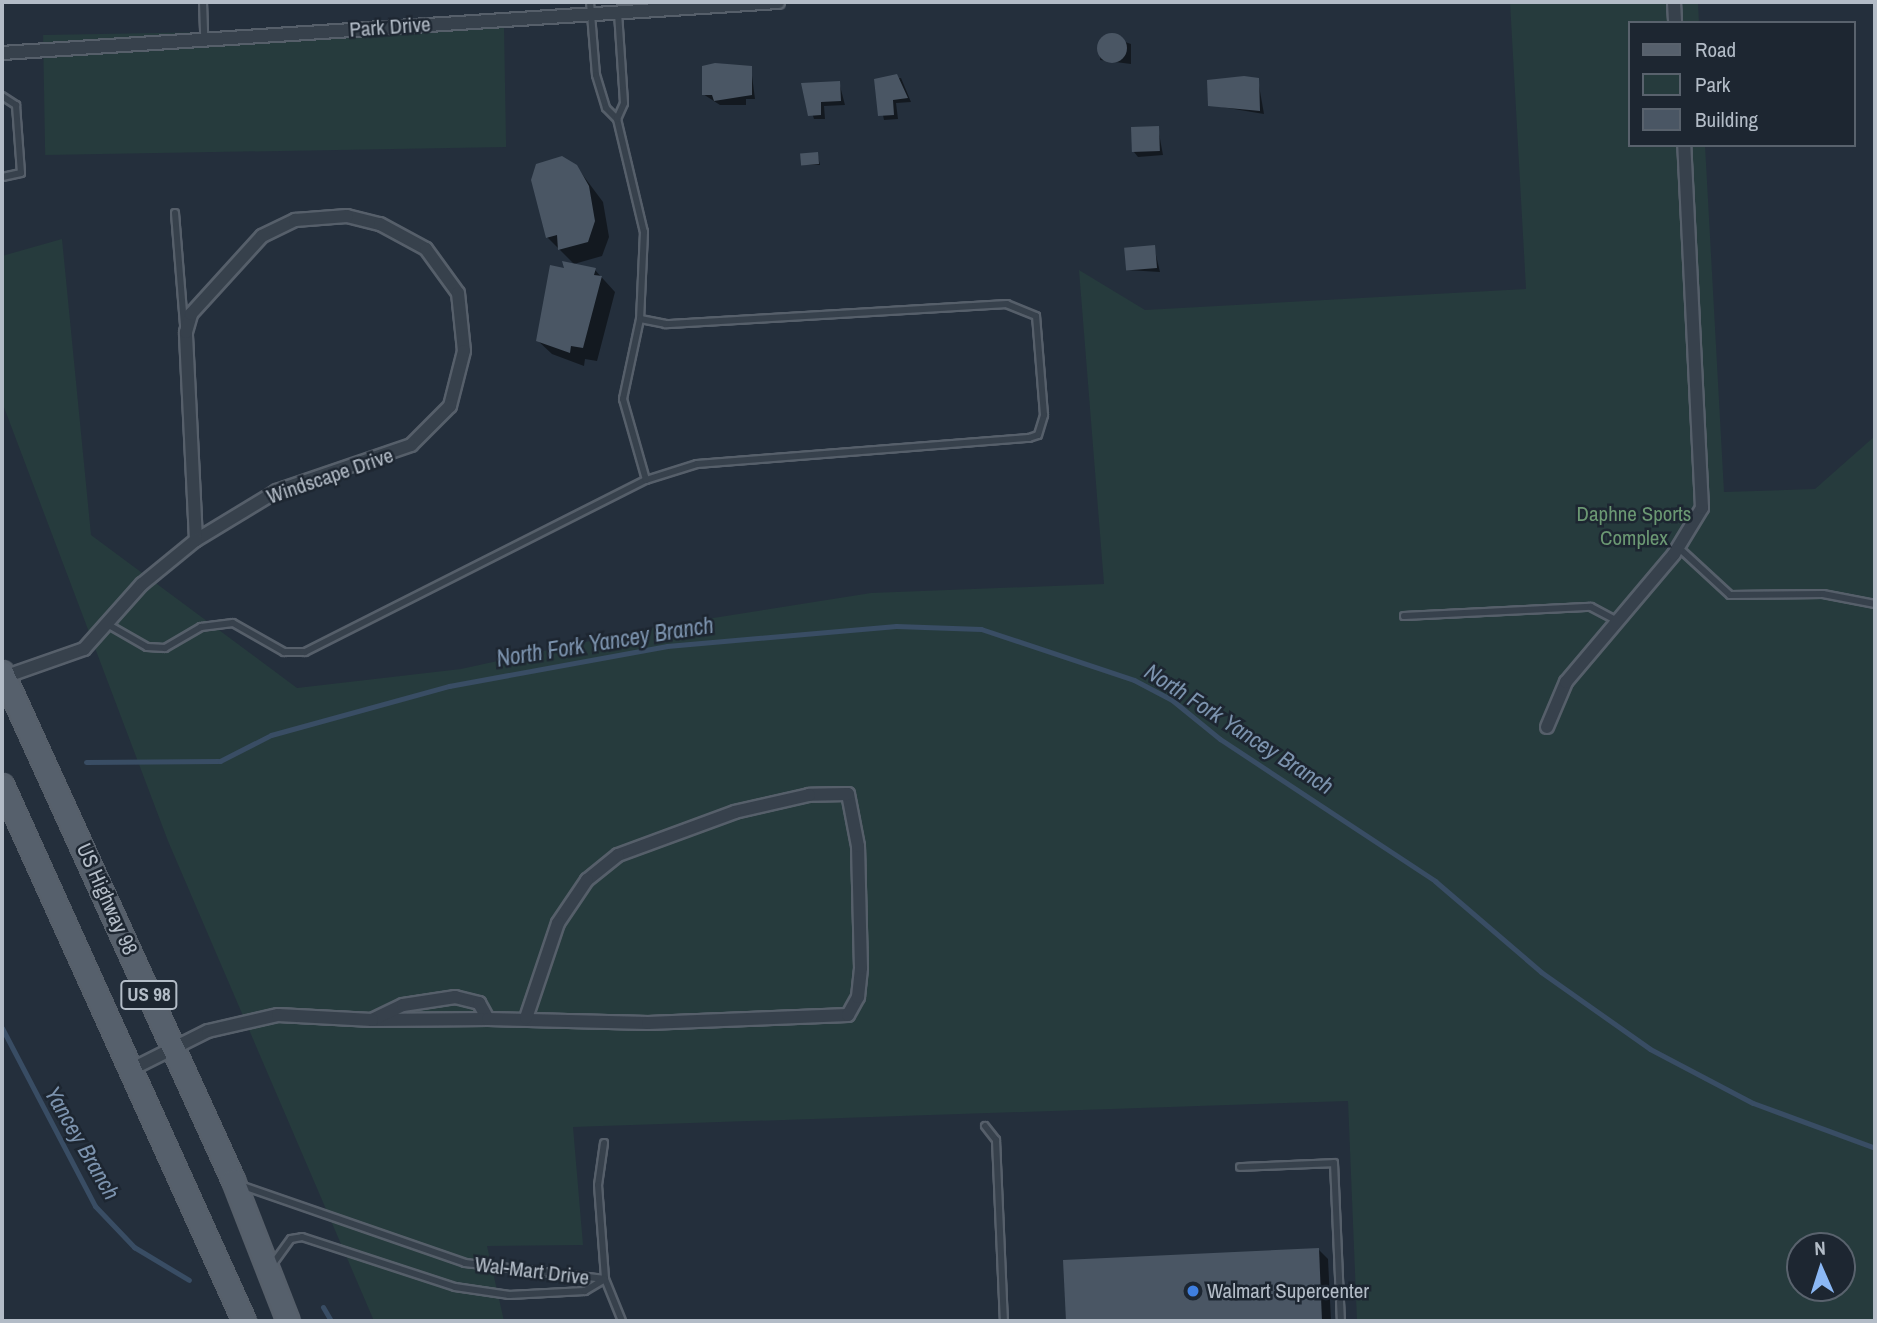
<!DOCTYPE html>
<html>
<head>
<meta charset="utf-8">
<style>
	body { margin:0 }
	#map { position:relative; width:1877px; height:1323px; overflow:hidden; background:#242f3c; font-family:"Archivo Narrow",sans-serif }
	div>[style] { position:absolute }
	.green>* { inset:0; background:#263b3d; transform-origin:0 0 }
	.shadow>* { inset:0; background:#0007 }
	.stream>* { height:5px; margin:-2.5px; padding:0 2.5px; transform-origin:2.5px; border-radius:2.5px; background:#394d64 }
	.building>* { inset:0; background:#4a5664; transform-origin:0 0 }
	.round { border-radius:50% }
	.roads { filter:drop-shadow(2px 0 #565f6a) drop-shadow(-2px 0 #565f6a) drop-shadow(0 2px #565f6a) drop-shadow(0 -2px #565f6a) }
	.service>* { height:6px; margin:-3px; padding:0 3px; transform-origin:3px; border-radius:3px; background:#37414c }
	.minor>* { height:12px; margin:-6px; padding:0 6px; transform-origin:6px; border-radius:6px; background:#37414c }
	.primary>* { height:21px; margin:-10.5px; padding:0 10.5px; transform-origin:10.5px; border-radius:10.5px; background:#56606c }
	.dots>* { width:19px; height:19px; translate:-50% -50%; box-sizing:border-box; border:4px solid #1d2631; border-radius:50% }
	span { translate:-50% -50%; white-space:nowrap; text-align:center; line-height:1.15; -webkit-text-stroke:5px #1d2631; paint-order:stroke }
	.shield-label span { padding:2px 5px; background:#1d2631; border:2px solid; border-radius:5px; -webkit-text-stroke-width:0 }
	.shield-label { font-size:19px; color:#b3bcc7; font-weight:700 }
	.street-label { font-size:21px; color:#b3bcc7 }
	.park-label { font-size:21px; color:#6b9873 }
	.poi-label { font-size:21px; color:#b3bcc7 }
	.left { translate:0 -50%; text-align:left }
	.water-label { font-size:23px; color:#7c93ae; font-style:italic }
	.frame { position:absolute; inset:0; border:4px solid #b3bcc7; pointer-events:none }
	.legend { position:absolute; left:1628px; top:21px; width:228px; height:126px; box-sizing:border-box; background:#1d2631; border:2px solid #59626d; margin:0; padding:9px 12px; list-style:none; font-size:21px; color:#b3bcc7 }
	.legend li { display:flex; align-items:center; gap:14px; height:35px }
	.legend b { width:35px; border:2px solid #59626d }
	.north { position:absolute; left:1786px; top:1232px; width:70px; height:70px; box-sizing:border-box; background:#1d2631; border:2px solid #59626d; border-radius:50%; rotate:357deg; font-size:19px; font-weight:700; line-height:28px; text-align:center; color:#b3bcc7 }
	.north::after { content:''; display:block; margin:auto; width:24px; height:32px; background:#8bb8f5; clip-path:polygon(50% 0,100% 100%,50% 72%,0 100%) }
</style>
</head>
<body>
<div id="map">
	<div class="green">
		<i style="clip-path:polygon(evenodd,1510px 2px,1698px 2px,1699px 23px,1630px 23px,1630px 145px,1705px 145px,1724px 492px,1815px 489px,1875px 436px,1875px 1321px,1357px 1321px,1348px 1101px,573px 1127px,583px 1245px,487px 1246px,504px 1321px,374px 1321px,168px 841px,2px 402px,2px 256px,62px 239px,91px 535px,297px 688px,461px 669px,650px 628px,871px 593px,1104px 584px,1079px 270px,1145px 310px,1526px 289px,1510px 2px,1800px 1246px,1842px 1246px,1842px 1288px,1800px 1288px,1800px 1246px)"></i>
		<i style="left:504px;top:27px;width:120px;height:461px;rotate:89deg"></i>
	</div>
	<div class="shadow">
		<i style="clip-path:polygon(1104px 35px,1131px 44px,1131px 64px,1100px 60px)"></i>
		<i style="clip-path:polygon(751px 68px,755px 99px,746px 99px,746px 105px,720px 105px,703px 94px)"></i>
		<i style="clip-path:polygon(901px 78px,911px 102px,896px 103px,898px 119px,884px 120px,876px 81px)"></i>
		<i style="clip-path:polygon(1258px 80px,1264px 114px,1210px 105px)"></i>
		<i style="clip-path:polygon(839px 82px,845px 105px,824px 106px,825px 119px,814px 119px,803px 84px)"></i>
		<i style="clip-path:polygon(1158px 128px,1163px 155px,1138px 157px,1134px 152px)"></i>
		<i style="clip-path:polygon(817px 153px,820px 165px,803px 165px)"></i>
		<i style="clip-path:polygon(576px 166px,603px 202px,609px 237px,602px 256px,574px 264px,547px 237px)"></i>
		<i style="clip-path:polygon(1154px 247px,1160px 272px,1127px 270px)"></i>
		<i style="clip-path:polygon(567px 270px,595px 270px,615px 292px,597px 361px,585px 359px,584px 366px,552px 354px,537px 340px)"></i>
		<i style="clip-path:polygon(1318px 1249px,1328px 1259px,1331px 1321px,1068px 1321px,1065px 1262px)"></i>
	</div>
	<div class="stream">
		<i style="left:86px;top:762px;width:134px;rotate:-0.4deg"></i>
		<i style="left:220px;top:761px;width:57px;rotate:-27deg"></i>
		<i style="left:271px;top:735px;width:185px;rotate:-15.4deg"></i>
		<i style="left:449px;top:686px;width:222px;rotate:-10.4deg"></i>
		<i style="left:667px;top:646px;width:230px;rotate:-5deg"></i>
		<i style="left:896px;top:626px;width:85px;rotate:2deg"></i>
		<i style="left:981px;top:629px;width:161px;rotate:18.4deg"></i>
		<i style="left:1134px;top:680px;width:43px;rotate:27.8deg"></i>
		<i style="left:1172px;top:700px;width:62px;rotate:39.1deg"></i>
		<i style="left:1220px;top:739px;width:258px;rotate:33.4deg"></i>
		<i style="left:1435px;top:881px;width:140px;rotate:40.6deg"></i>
		<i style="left:1541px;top:972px;width:133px;rotate:35.2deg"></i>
		<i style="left:1650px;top:1049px;width:116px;rotate:27.7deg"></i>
		<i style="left:1753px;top:1103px;width:130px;rotate:20.2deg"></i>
		<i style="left:2px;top:1028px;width:201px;rotate:62.4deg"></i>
		<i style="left:95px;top:1206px;width:57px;rotate:46.4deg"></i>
		<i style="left:134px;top:1247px;width:64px;rotate:31deg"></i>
		<i style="left:323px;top:1307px;width:16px;rotate:60deg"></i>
	</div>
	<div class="building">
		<i class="round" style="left:1097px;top:33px;width:30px;height:30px"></i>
		<i style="clip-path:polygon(715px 63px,752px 66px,752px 95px,714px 101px,712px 95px,702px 95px,702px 66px)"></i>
		<i style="clip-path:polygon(897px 74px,908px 98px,893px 100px,894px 115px,878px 116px,874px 79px)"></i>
		<i style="clip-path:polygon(1244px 76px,1259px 78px,1260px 111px,1208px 106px,1207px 80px)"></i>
		<i style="clip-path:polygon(840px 81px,841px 101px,821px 102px,821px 115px,808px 116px,801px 83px)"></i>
		<i style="left:1159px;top:126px;width:25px;height:28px;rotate:88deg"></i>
		<i style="left:818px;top:152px;width:12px;height:18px;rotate:85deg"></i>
		<i style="clip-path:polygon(562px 156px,577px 165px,589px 186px,595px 221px,588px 242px,558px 250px,557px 235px,546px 238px,531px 180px,536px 164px)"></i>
		<i style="left:1155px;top:245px;width:23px;height:31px;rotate:85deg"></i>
		<i style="clip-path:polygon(562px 261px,596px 268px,594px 275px,602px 276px,583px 348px,571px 346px,570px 353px,536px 341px,550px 265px,564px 268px)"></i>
		<i style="clip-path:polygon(1319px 1248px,1322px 1321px,1066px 1321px,1063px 1260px)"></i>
	</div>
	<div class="roads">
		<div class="service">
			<i style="left:203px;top:2px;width:36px;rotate:88deg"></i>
			<i style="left:590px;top:2px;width:73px;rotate:85.3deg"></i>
			<i style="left:596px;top:75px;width:34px;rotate:73deg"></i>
			<i style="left:606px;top:108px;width:16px;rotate:45deg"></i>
			<i style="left:617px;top:119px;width:116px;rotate:76.6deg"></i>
			<i style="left:644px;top:232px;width:87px;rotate:92.6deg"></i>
			<i style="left:2px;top:96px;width:17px;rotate:33deg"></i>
			<i style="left:16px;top:105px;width:68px;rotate:85.8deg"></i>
			<i style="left:21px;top:173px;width:19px;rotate:168deg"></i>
			<i style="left:617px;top:119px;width:17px;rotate:-66deg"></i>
			<i style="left:624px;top:103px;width:91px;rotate:-93.8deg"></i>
			<i style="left:175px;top:213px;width:113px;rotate:85.4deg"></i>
			<i style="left:1679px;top:548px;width:69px;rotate:42.7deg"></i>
			<i style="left:1730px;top:595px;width:93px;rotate:-0.6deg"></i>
			<i style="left:1823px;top:594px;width:53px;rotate:10.9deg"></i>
			<i style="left:1404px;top:616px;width:187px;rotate:-2.8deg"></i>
			<i style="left:1591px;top:607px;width:27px;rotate:28deg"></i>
			<i style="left:107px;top:624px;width:46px;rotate:29.9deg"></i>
			<i style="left:147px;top:647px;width:18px;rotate:3deg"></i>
			<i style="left:165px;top:648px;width:42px;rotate:-30.3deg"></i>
			<i style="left:201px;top:627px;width:32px;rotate:-7deg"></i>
			<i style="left:233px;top:623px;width:59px;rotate:29.6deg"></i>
			<i style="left:284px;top:652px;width:21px"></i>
			<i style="left:305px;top:652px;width:382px;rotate:-26.8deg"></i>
			<i style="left:646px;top:480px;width:53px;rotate:-17.4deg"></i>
			<i style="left:697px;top:464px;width:333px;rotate:-4.5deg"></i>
			<i style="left:1029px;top:438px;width:9px;rotate:-18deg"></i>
			<i style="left:1038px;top:435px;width:21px;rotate:-73deg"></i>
			<i style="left:1044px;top:415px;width:99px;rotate:-94.6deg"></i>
			<i style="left:1036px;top:316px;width:31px;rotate:-158deg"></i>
			<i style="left:1007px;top:304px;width:342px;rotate:176.6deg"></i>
			<i style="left:666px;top:324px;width:26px;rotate:-169deg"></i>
			<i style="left:640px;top:319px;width:82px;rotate:102deg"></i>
			<i style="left:623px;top:399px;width:84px;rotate:74.1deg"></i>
			<i style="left:985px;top:1126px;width:18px;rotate:52deg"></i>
			<i style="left:996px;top:1140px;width:181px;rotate:87.5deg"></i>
			<i style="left:604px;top:1143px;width:42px;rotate:98.1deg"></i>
			<i style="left:598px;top:1185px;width:94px;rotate:85.7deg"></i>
			<i style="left:605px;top:1279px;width:45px;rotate:68deg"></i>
			<i style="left:1240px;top:1167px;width:94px;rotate:-2.4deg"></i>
			<i style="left:1334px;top:1163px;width:158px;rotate:87.5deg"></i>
			<i style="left:243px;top:1186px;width:235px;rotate:19.1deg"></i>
			<i style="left:465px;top:1263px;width:141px;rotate:6.5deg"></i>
			<i style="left:272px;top:1265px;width:32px;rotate:-54deg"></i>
			<i style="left:291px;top:1239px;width:11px;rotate:-10deg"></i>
			<i style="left:302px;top:1237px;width:161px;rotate:18.1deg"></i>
			<i style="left:455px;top:1287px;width:55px;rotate:8.4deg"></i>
			<i style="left:509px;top:1295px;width:76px;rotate:-3deg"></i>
			<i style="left:585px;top:1291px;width:23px;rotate:-31deg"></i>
		</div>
		<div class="minor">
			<i style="left:1674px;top:2px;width:21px;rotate:87deg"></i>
			<i style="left:2px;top:53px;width:778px;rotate:-3.76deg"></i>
			<i style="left:347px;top:216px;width:34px;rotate:14deg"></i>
			<i style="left:380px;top:224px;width:52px;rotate:28.5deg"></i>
			<i style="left:426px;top:249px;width:54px;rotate:54deg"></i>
			<i style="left:458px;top:293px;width:58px;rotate:84.1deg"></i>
			<i style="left:464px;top:351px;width:57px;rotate:104.3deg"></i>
			<i style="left:450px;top:406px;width:55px;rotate:135deg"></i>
			<i style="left:411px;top:445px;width:142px;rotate:161.1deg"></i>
			<i style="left:277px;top:491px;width:95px;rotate:148.8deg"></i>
			<i style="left:196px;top:540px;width:208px;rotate:-92.8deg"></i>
			<i style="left:186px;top:332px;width:19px;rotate:-74deg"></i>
			<i style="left:191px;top:314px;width:105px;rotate:-47.7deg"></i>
			<i style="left:262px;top:236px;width:37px;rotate:-26deg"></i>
			<i style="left:295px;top:220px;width:52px;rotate:-4.4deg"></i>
			<i style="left:4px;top:677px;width:85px;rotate:-19.3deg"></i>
			<i style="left:84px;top:649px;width:87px;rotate:-48.3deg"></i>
			<i style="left:142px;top:584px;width:70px;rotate:-39.2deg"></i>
			<i style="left:1547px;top:727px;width:49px;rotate:-67.1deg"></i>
			<i style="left:1566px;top:682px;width:167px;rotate:-49.8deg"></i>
			<i style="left:1674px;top:554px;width:54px;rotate:-58.7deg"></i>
			<i style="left:1702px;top:508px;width:363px;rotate:-92.8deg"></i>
			<i style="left:455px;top:997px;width:25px;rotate:14deg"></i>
			<i style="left:479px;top:1003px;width:18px;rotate:61deg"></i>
			<i style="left:488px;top:1019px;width:116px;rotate:179.5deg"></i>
			<i style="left:372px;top:1020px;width:34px;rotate:-26deg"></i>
			<i style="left:403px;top:1005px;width:53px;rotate:-8.7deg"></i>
			<i style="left:488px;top:1019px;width:160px;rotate:1.4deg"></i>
			<i style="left:648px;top:1023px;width:200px;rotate:-2.3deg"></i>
			<i style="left:848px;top:1015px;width:21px;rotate:-61deg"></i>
			<i style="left:858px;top:997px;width:29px;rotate:-84deg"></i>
			<i style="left:861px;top:968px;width:122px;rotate:-91.4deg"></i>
			<i style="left:858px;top:846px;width:53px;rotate:-100.9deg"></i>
			<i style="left:848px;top:794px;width:39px;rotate:179deg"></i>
			<i style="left:809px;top:795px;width:76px;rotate:167.1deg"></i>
			<i style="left:735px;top:812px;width:125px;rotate:159.8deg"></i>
			<i style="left:618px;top:855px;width:40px;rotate:141deg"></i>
			<i style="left:587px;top:880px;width:52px;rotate:124deg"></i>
			<i style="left:558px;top:923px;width:100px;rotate:108.6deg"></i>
			<i style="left:132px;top:1069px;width:85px;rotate:-26.6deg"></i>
			<i style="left:208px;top:1031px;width:72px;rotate:-12.9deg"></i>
			<i style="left:278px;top:1015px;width:94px;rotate:3deg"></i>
		</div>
		<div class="primary">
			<i style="left:2px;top:672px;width:558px;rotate:65.55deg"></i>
			<i style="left:233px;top:1180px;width:151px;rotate:68.7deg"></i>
			<i style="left:2px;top:785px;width:588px;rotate:65.7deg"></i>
		</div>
	</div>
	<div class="dots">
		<i style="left:1193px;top:1291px;background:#3f7fe0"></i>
	</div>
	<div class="shield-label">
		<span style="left:149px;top:995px">US 98</span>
	</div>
	<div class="street-label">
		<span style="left:390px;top:27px;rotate:-4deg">Park Drive</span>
		<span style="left:330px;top:476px;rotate:-19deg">Windscape Drive</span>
		<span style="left:107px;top:899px;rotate:66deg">US Highway 98</span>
		<span style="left:532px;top:1271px;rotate:7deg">Wal-Mart Drive</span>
	</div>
	<div class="park-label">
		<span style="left:1634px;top:526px">Daphne Sports<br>Complex</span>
	</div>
	<div class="poi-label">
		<span class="left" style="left:1207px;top:1291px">Walmart Supercenter</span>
	</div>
	<div class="water-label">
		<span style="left:605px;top:642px;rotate:-9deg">North Fork Yancey Branch</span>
		<span style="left:1239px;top:729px;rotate:33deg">North Fork Yancey Branch</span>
		<span style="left:82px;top:1143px;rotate:60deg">Yancey Branch</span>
	</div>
	<div class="frame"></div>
	<ul class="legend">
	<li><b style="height:9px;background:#56606c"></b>Road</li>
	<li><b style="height:19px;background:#263b3d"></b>Park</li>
	<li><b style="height:19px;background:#4a5664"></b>Building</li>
	</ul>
	<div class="north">N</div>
</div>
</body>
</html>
